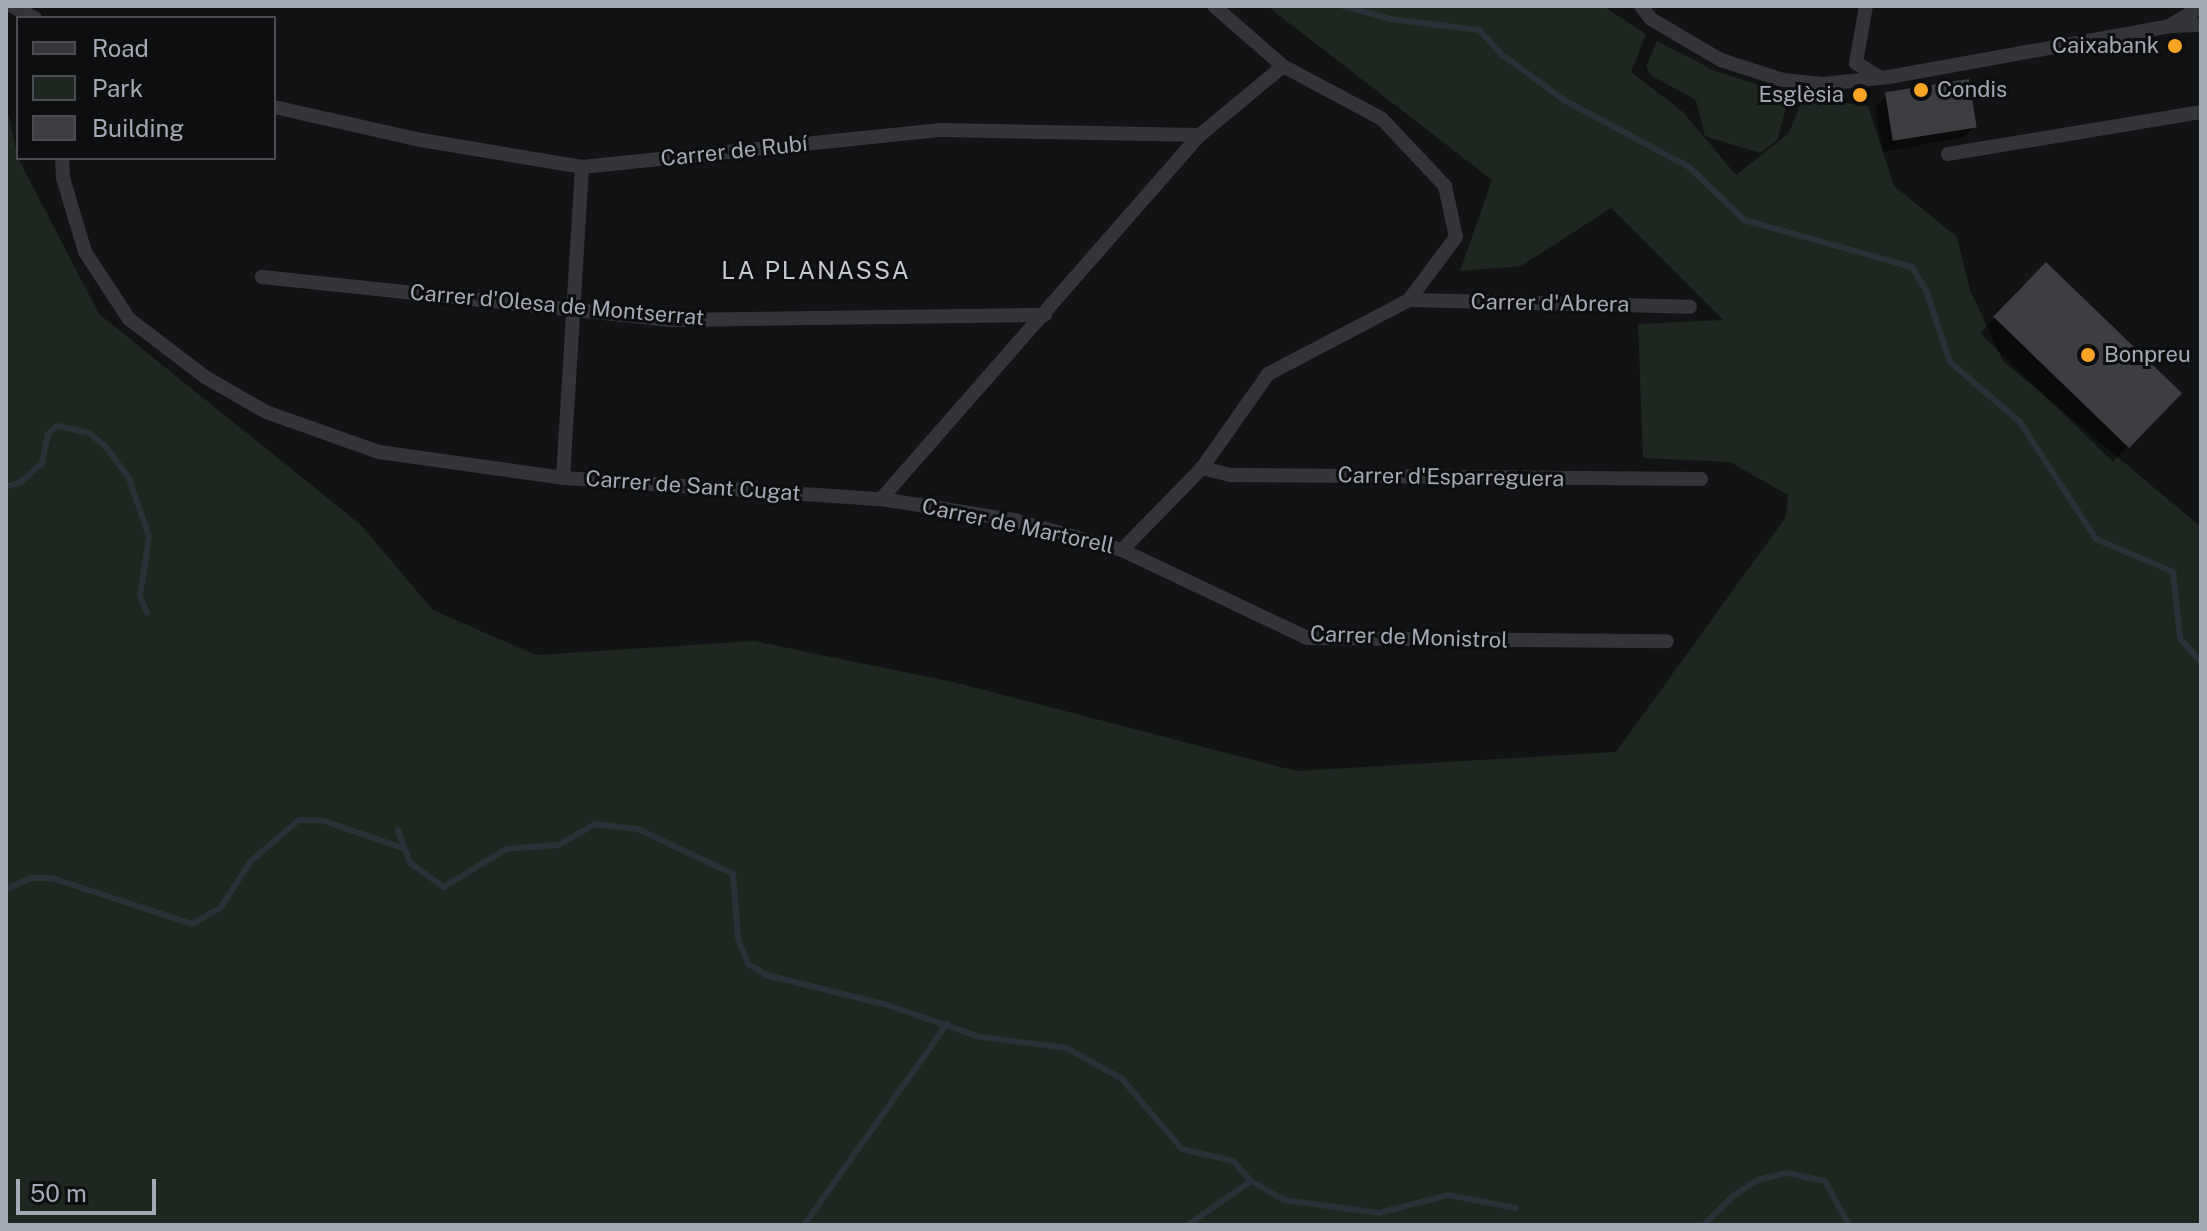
<!DOCTYPE html>
<html>
<head>
<meta charset="utf-8">
<style>
	body { margin:0 }
	#map { position:relative; width:2207px; height:1231px; overflow:hidden; background:#121314; font-family:"Public Sans",sans-serif }
	div>[style] { position:absolute }
	.green>* { inset:0; background:#1e271f }
	.shadow>* { inset:0; background:#0007; transform-origin:0 0 }
	.stream>* { height:6px; margin:-3px; padding:0 3px; transform-origin:3px; border-radius:3px; background:#283238 }
	.building>* { inset:0; background:#3c3e42; transform-origin:0 0 }
	.street>* { height:14px; margin:-7px; padding:0 7px; transform-origin:7px; border-radius:7px; background:#333539 }
	.dots>* { width:22px; height:22px; translate:-50% -50%; box-sizing:border-box; border:4px solid #0d0e0f; border-radius:50% }
	span { translate:-50% -50%; white-space:nowrap; text-align:center; line-height:1.15; -webkit-text-stroke:6px #0d0e0f; paint-order:stroke }
	.poi-label { font-size:22px; color:#a3aab6 }
	.right { translate:-100% -50%; text-align:right }
	.left { translate:0 -50%; text-align:left }
	.street-label { font-size:22px; color:#a3aab6 }
	.neighbourhood-label { font-size:24px; color:#c4c9d1; letter-spacing:2px }
	.frame { position:absolute; inset:0; border:8px solid #a3aab6; pointer-events:none }
	.legend { position:absolute; left:16px; top:16px; width:260px; height:144px; box-sizing:border-box; background:#0d0e0f; border:2px solid #494c52; margin:0; padding:10px 14px; list-style:none; font-size:24px; color:#a3aab6 }
	.legend li { display:flex; align-items:center; gap:16px; height:40px }
	.legend b { width:40px; border:2px solid #494c52 }
	.scale { position:absolute; left:16px; top:1179px; width:140px; height:36px; box-sizing:border-box; border:4px solid #a3aab6; border-top:0; padding-left:10px; font-size:24px; line-height:28px; white-space:nowrap; color:#a3aab6; -webkit-text-stroke:6px #0d0e0f; paint-order:stroke }
</style>
</head>
<body>
<div id="map">
	<div class="green">
		<i style="clip-path:polygon(1267px 6px,1603px 6px,1646px 34px,1631px 72px,1683px 112px,1736px 175px,1788px 134px,1804px 97px,1868px 106px,1894px 186px,1957px 237px,1970px 290px,2003px 361px,2201px 527px,2201px 1225px,6px 1225px,6px 104px,18px 158px,99px 314px,361px 525px,433px 610px,536px 655px,754px 641px,953px 682px,1296px 771px,1616px 752px,1786px 517px,1788px 495px,1730px 462px,1643px 458px,1638px 324px,1723px 320px,1611px 208px,1521px 266px,1460px 271px,1492px 180px)"></i>
		<i style="clip-path:polygon(1657px 41px,1715px 71px,1790px 95px,1777px 140px,1760px 153px,1705px 136px,1696px 100px,1652px 76px,1646px 67px)"></i>
	</div>
	<div class="shadow">
		<i style="clip-path:polygon(1886px 96px,1975px 126px,1964px 137px,1883px 152px,1875px 107px)"></i>
		<i style="left:2046px;top:265px;width:185px;height:95px;rotate:44deg"></i>
	</div>
	<div class="stream">
		<i style="left:1343px;top:6px;width:50px;rotate:15.2deg"></i>
		<i style="left:1391px;top:19px;width:89px;rotate:7.1deg"></i>
		<i style="left:1479px;top:30px;width:33px;rotate:47deg"></i>
		<i style="left:1501px;top:54px;width:78px;rotate:36.1deg"></i>
		<i style="left:1564px;top:100px;width:142px;rotate:28.2deg"></i>
		<i style="left:1689px;top:167px;width:76px;rotate:43.9deg"></i>
		<i style="left:1744px;top:220px;width:174px;rotate:15.6deg"></i>
		<i style="left:1912px;top:267px;width:27px;rotate:59deg"></i>
		<i style="left:1926px;top:290px;width:76px;rotate:71.6deg"></i>
		<i style="left:1950px;top:362px;width:92px;rotate:40.6deg"></i>
		<i style="left:2020px;top:422px;width:140px;rotate:57deg"></i>
		<i style="left:2096px;top:539px;width:84px;rotate:23.2deg"></i>
		<i style="left:2173px;top:572px;width:66px;rotate:83.9deg"></i>
		<i style="left:2180px;top:638px;width:32px;rotate:49deg"></i>
		<i style="left:6px;top:487px;width:16px;rotate:-18deg"></i>
		<i style="left:21px;top:482px;width:28px;rotate:-42deg"></i>
		<i style="left:42px;top:463px;width:30px;rotate:-78deg"></i>
		<i style="left:48px;top:434px;width:12px;rotate:-42deg"></i>
		<i style="left:57px;top:426px;width:33px;rotate:12deg"></i>
		<i style="left:89px;top:433px;width:21px;rotate:39deg"></i>
		<i style="left:105px;top:446px;width:40px;rotate:53deg"></i>
		<i style="left:129px;top:478px;width:62px;rotate:71.3deg"></i>
		<i style="left:149px;top:537px;width:59px;rotate:98.8deg"></i>
		<i style="left:140px;top:595px;width:19px;rotate:69deg"></i>
		<i style="left:398px;top:830px;width:35px;rotate:70deg"></i>
		<i style="left:410px;top:863px;width:42px;rotate:35.2deg"></i>
		<i style="left:444px;top:887px;width:73px;rotate:-31.5deg"></i>
		<i style="left:506px;top:849px;width:53px;rotate:-4.3deg"></i>
		<i style="left:559px;top:845px;width:42px;rotate:-30.3deg"></i>
		<i style="left:595px;top:824px;width:43px;rotate:6.6deg"></i>
		<i style="left:638px;top:829px;width:105px;rotate:25.3deg"></i>
		<i style="left:733px;top:874px;width:64px;rotate:85.5deg"></i>
		<i style="left:738px;top:938px;width:28px;rotate:69deg"></i>
		<i style="left:748px;top:964px;width:21px;rotate:31deg"></i>
		<i style="left:766px;top:975px;width:125px;rotate:13.9deg"></i>
		<i style="left:887px;top:1005px;width:98px;rotate:19deg"></i>
		<i style="left:980px;top:1037px;width:88px;rotate:7.2deg"></i>
		<i style="left:1067px;top:1048px;width:63px;rotate:29.4deg"></i>
		<i style="left:1122px;top:1079px;width:92px;rotate:49.4deg"></i>
		<i style="left:1182px;top:1149px;width:52px;rotate:13.2deg"></i>
		<i style="left:1233px;top:1161px;width:27px;rotate:48deg"></i>
		<i style="left:1251px;top:1181px;width:38px;rotate:30deg"></i>
		<i style="left:1284px;top:1200px;width:96px;rotate:7.8deg"></i>
		<i style="left:1379px;top:1213px;width:71px;rotate:-14.6deg"></i>
		<i style="left:1448px;top:1195px;width:69px;rotate:10.8deg"></i>
		<i style="left:6px;top:889px;width:28px;rotate:-23deg"></i>
		<i style="left:32px;top:878px;width:20px"></i>
		<i style="left:52px;top:878px;width:147px;rotate:18.2deg"></i>
		<i style="left:192px;top:924px;width:34px;rotate:-30deg"></i>
		<i style="left:221px;top:907px;width:55px;rotate:-56.9deg"></i>
		<i style="left:251px;top:861px;width:63px;rotate:-40.5deg"></i>
		<i style="left:299px;top:820px;width:25px;rotate:2deg"></i>
		<i style="left:324px;top:821px;width:83px;rotate:18.9deg"></i>
		<i style="left:804px;top:1225px;width:247px;rotate:-54.6deg"></i>
		<i style="left:1188px;top:1225px;width:77px;rotate:-34.9deg"></i>
		<i style="left:1704px;top:1225px;width:41px;rotate:-45deg"></i>
		<i style="left:1733px;top:1196px;width:30px;rotate:-33deg"></i>
		<i style="left:1758px;top:1180px;width:30px;rotate:-14deg"></i>
		<i style="left:1787px;top:1173px;width:39px;rotate:12deg"></i>
		<i style="left:1825px;top:1181px;width:50px;rotate:61.4deg"></i>
	</div>
	<div class="building">
		<i style="left:1969px;top:79px;width:49px;height:85px;rotate:81deg"></i>
		<i style="left:2046px;top:262px;width:189px;height:76px;rotate:44deg"></i>
	</div>
	<div class="street">
		<i style="left:12px;top:6px;width:26px;rotate:28deg"></i>
		<i style="left:1641px;top:6px;width:16px;rotate:52deg"></i>
		<i style="left:1651px;top:19px;width:81px;rotate:30.4deg"></i>
		<i style="left:1721px;top:60px;width:65px;rotate:17.9deg"></i>
		<i style="left:1783px;top:80px;width:40px;rotate:5.7deg"></i>
		<i style="left:1823px;top:84px;width:66px;rotate:-6.1deg"></i>
		<i style="left:1889px;top:77px;width:285px;rotate:-10.3deg"></i>
		<i style="left:2169px;top:26px;width:37px;rotate:-31deg"></i>
		<i style="left:1866px;top:6px;width:58px;rotate:100deg"></i>
		<i style="left:1856px;top:63px;width:29px;rotate:31deg"></i>
		<i style="left:2169px;top:26px;width:32px;rotate:-2deg"></i>
		<i style="left:274px;top:107px;width:151px;rotate:12.7deg"></i>
		<i style="left:421px;top:140px;width:163px;rotate:9.5deg"></i>
		<i style="left:582px;top:167px;width:361px;rotate:-5.9deg"></i>
		<i style="left:941px;top:130px;width:259px;rotate:1.1deg"></i>
		<i style="left:1948px;top:154px;width:256px;rotate:-9.4deg"></i>
		<i style="left:62px;top:158px;width:20px;rotate:87deg"></i>
		<i style="left:63px;top:178px;width:77px;rotate:73.4deg"></i>
		<i style="left:85px;top:252px;width:80px;rotate:56.7deg"></i>
		<i style="left:129px;top:319px;width:96px;rotate:37.3deg"></i>
		<i style="left:205px;top:377px;width:70px;rotate:29.8deg"></i>
		<i style="left:266px;top:412px;width:120px;rotate:19.5deg"></i>
		<i style="left:379px;top:452px;width:186px;rotate:8deg"></i>
		<i style="left:563px;top:478px;width:319px;rotate:3.8deg"></i>
		<i style="left:881px;top:499px;width:484px;rotate:-48.8deg"></i>
		<i style="left:1200px;top:135px;width:108px;rotate:-39.7deg"></i>
		<i style="left:262px;top:277px;width:411px;rotate:6deg"></i>
		<i style="left:671px;top:320px;width:374px;rotate:-0.8deg"></i>
		<i style="left:1409px;top:300px;width:281px;rotate:1.4deg"></i>
		<i style="left:1202px;top:468px;width:30px;rotate:14deg"></i>
		<i style="left:1231px;top:475px;width:470px;rotate:0.5deg"></i>
		<i style="left:563px;top:478px;width:312px;rotate:-86.5deg"></i>
		<i style="left:881px;top:499px;width:135px;rotate:9deg"></i>
		<i style="left:1014px;top:520px;width:112px;rotate:15.5deg"></i>
		<i style="left:1122px;top:550px;width:205px;rotate:25.4deg"></i>
		<i style="left:1307px;top:638px;width:360px;rotate:0.5deg"></i>
		<i style="left:1122px;top:550px;width:115px;rotate:-45.7deg"></i>
		<i style="left:1202px;top:468px;width:115px;rotate:-54.9deg"></i>
		<i style="left:1268px;top:374px;width:159px;rotate:-27.7deg"></i>
		<i style="left:1409px;top:300px;width:79px;rotate:-53.3deg"></i>
		<i style="left:1456px;top:237px;width:52px;rotate:-102.2deg"></i>
		<i style="left:1445px;top:186px;width:92px;rotate:-133.2deg"></i>
		<i style="left:1382px;top:119px;width:112px;rotate:-151.8deg"></i>
		<i style="left:1283px;top:66px;width:91px;rotate:-139deg"></i>
	</div>
	<div class="dots">
		<i style="left:2175px;top:46px;background:#fba424"></i>
		<i style="left:1921px;top:90px;background:#fba424"></i>
		<i style="left:1860px;top:95px;background:#fba424"></i>
		<i style="left:2088px;top:355px;background:#fba424"></i>
	</div>
	<div class="poi-label">
		<span class="right" style="left:2159px;top:46px">Caixabank</span>
		<span class="left" style="left:1937px;top:90px">Condis</span>
		<span class="right" style="left:1844px;top:95px">Esglèsia</span>
		<span class="left" style="left:2104px;top:355px">Bonpreu</span>
	</div>
	<div class="street-label">
		<span style="left:734px;top:151px;rotate:-6deg">Carrer de Rubí</span>
		<span style="left:1550px;top:303px;rotate:1deg">Carrer d'Abrera</span>
		<span style="left:557px;top:305px;rotate:5deg">Carrer d'Olesa de Montserrat</span>
		<span style="left:1451px;top:477px;rotate:1deg">Carrer d'Esparreguera</span>
		<span style="left:693px;top:486px;rotate:4deg">Carrer de Sant Cugat</span>
		<span style="left:1018px;top:526px;rotate:12deg">Carrer de Martorell</span>
		<span style="left:1409px;top:637px;rotate:2deg">Carrer de Monistrol</span>
	</div>
	<div class="neighbourhood-label">
		<span style="left:816px;top:271px">LA PLANASSA</span>
	</div>
	<div class="frame"></div>
	<ul class="legend">
	<li><b style="height:10px;background:#333539"></b>Road</li>
	<li><b style="height:22px;background:#1e271f"></b>Park</li>
	<li><b style="height:22px;background:#3c3e42"></b>Building</li>
	</ul>
	<div class="scale">50 m</div>
</div>
</body>
</html>
